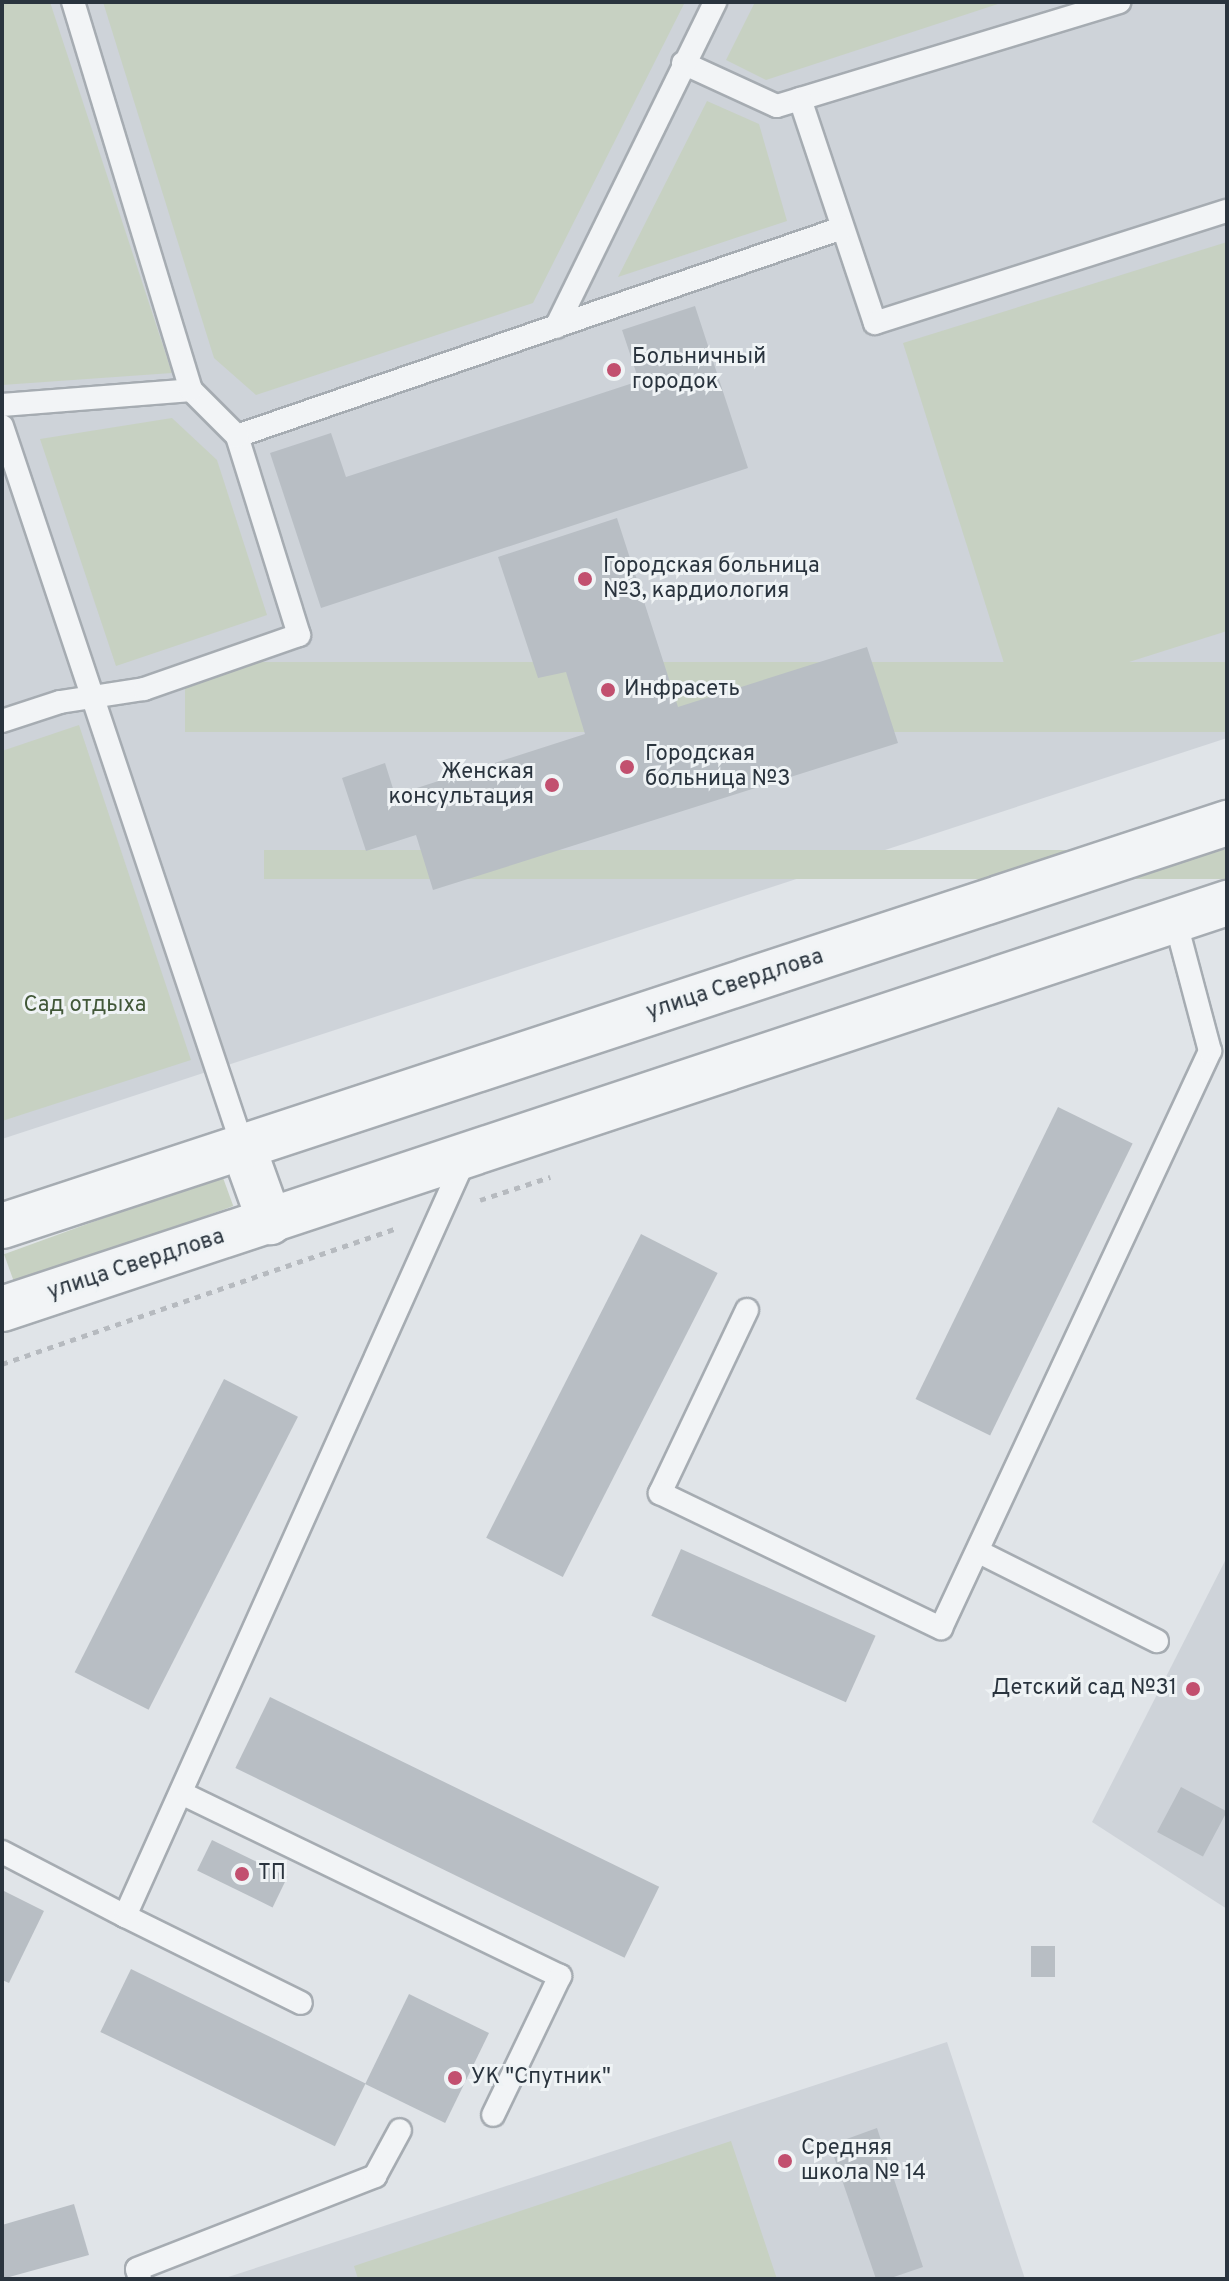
<!DOCTYPE html>
<html>
<head>
<meta charset="utf-8">
<style>
	body { margin:0 }
	#map { position:relative; width:1229px; height:2281px; overflow:hidden; background:#e0e4e8; font-family:Overpass,sans-serif }
	div>[style] { position:absolute }
	.built>* { inset:0; background:#ced3d9 }
	.green>* { inset:0; background:#c7d1c2; transform-origin:0 0 }
	.building>* { inset:0; background:#b8bec4; transform-origin:0 0 }
	.path>* { height:5px; margin-top:-2.5px; transform-origin:0; background:repeating-linear-gradient(90deg,#b6babf 0 6px,transparent 0 12px) }
	.roads { filter:drop-shadow(2px 0 #a6acb2) drop-shadow(-2px 0 #a6acb2) drop-shadow(0 2px #a6acb2) drop-shadow(0 -2px #a6acb2) }
	.service>* { height:22px; margin:-11px; padding:0 11px; transform-origin:11px; border-radius:11px; background:#f2f4f6 }
	.minor>* { height:44px; margin:-22px; padding:0 22px; transform-origin:22px; border-radius:22px; background:#f2f4f6 }
	.tertiary>* { height:44px; margin:-22px; padding:0 22px; transform-origin:22px; border-radius:22px; background:#f2f4f6 }
	.dots>* { width:22px; height:22px; translate:-50% -50%; box-sizing:border-box; border:4px solid #eff3f5; border-radius:50% }
	span { translate:-50% -50%; white-space:nowrap; text-align:center; line-height:1.15; -webkit-text-stroke:6px #eff3f5; paint-order:stroke }
	.poi-label { font-size:22px; color:#2a343e }
	.left { translate:0 -50%; text-align:left }
	.right { translate:-100% -50%; text-align:right }
	.street-label { font-size:22px; color:#2a343e }
	.park-label { font-size:22px; color:#425839 }
	.frame { position:absolute; inset:0; border:4px solid #2a343e; pointer-events:none }
</style>
</head>
<body>
<div id="map">
	<div class="built">
		<i style="clip-path:polygon(2px 2px,1227px 2px,1227px 738px,2px 1139px)"></i>
		<i style="clip-path:polygon(1227px 1557px,1227px 1909px,1092px 1822px)"></i>
		<i style="clip-path:polygon(947px 2042px,1025px 2279px,222px 2279px)"></i>
	</div>
	<div class="green">
		<i style="clip-path:polygon(2px 2px,50px 2px,172px 373px,2px 385px)"></i>
		<i style="clip-path:polygon(103px 2px,685px 2px,533px 303px,256px 395px,214px 358px)"></i>
		<i style="clip-path:polygon(755px 2px,1004px 2px,766px 80px,726px 60px)"></i>
		<i style="clip-path:polygon(707px 101px,759px 124px,787px 221px,618px 277px)"></i>
		<i style="clip-path:polygon(1227px 242px,1227px 631px,1015px 698px,903px 343px)"></i>
		<i style="clip-path:polygon(172px 418px,217px 460px,267px 615px,116px 666px,40px 439px)"></i>
		<i style="left:1227px;top:662px;width:70px;height:1042px;rotate:90deg"></i>
		<i style="clip-path:polygon(79px 725px,191px 1060px,2px 1121px,2px 751px)"></i>
		<i style="left:1227px;top:850px;width:29px;height:963px;rotate:90deg"></i>
		<i style="left:222px;top:1175px;width:33px;height:232px;rotate:70deg"></i>
		<i style="clip-path:polygon(731px 2141px,777px 2279px,358px 2279px,354px 2266px)"></i>
	</div>
	<div class="building">
		<i style="clip-path:polygon(695px 306px,748px 468px,321px 608px,270px 453px,331px 433px,346px 477px,639px 381px,622px 330px)"></i>
		<i style="clip-path:polygon(617px 518px,678px 707px,867px 647px,898px 743px,433px 890px,416px 835px,366px 851px,342px 778px,385px 763px,395px 795px,585px 734px,566px 672px,538px 678px,498px 557px)"></i>
		<i style="left:1058px;top:1107px;width:83px;height:325px;rotate:26deg"></i>
		<i style="left:641px;top:1234px;width:86px;height:341px;rotate:27deg"></i>
		<i style="left:224px;top:1379px;width:83px;height:329px;rotate:27deg"></i>
		<i style="left:681px;top:1549px;width:213px;height:73px;rotate:24deg"></i>
		<i style="left:270px;top:1697px;width:433px;height:79px;rotate:26deg"></i>
		<i style="left:1181px;top:1787px;width:52px;height:51px;rotate:28deg"></i>
		<i style="left:212px;top:1840px;width:84px;height:34px;rotate:26deg"></i>
		<i style="clip-path:polygon(2px 1890px,44px 1911px,9px 1983px,2px 1980px)"></i>
		<i style="left:1031px;top:1946px;width:24px;height:31px"></i>
		<i style="left:131px;top:1969px;width:261px;height:70px;rotate:26deg"></i>
		<i style="left:409px;top:1994px;width:89px;height:100px;rotate:26deg"></i>
		<i style="clip-path:polygon(877px 2128px,923px 2267px,888px 2279px,876px 2279px,830px 2145px)"></i>
		<i style="clip-path:polygon(74px 2204px,89px 2255px,2px 2279px,2px 2225px)"></i>
	</div>
	<div class="path">
		<i style="left:480px;top:1200px;width:74px;rotate:-18.2deg"></i>
		<i style="left:2px;top:1364px;width:419px;rotate:-19deg"></i>
	</div>
	<div class="roads">
		<div class="service">
			<i style="left:683px;top:63px;width:103px;rotate:24.6deg"></i>
			<i style="left:777px;top:106px;width:358px;rotate:-16.9deg"></i>
			<i style="left:800px;top:99px;width:236px;rotate:71.5deg"></i>
			<i style="left:875px;top:323px;width:369px;rotate:-17.7deg"></i>
			<i style="left:556px;top:327px;width:362px;rotate:-63.9deg"></i>
			<i style="left:2px;top:405px;width:190px;rotate:-4.5deg"></i>
			<i style="left:2px;top:426px;width:760px;rotate:71.52deg"></i>
			<i style="left:237px;top:436px;width:640px;rotate:-18.97deg"></i>
			<i style="left:2px;top:721px;width:61px;rotate:-18.1deg"></i>
			<i style="left:60px;top:702px;width:85px;rotate:-8.8deg"></i>
			<i style="left:144px;top:689px;width:164px;rotate:-19.2deg"></i>
			<i style="left:299px;top:635px;width:208px;rotate:-107.3deg"></i>
			<i style="left:237px;top:436px;width:65px;rotate:-135deg"></i>
			<i style="left:191px;top:390px;width:406px;rotate:-106.9deg"></i>
			<i style="left:747px;top:1310px;width:203px;rotate:115.4deg"></i>
			<i style="left:660px;top:1493px;width:312px;rotate:25.7deg"></i>
			<i style="left:941px;top:1628px;width:637px;rotate:-65deg"></i>
			<i style="left:1210px;top:1051px;width:137px;rotate:-104.9deg"></i>
			<i style="left:979px;top:1552px;width:199px;rotate:26.6deg"></i>
			<i style="left:181px;top:1793px;width:421px;rotate:25.8deg"></i>
			<i style="left:560px;top:1976px;width:154px;rotate:115.7deg"></i>
			<i style="left:2px;top:1852px;width:139px;rotate:27.5deg"></i>
			<i style="left:125px;top:1916px;width:833px;rotate:-65.83deg"></i>
			<i style="left:125px;top:1916px;width:196px;rotate:26.3deg"></i>
			<i style="left:140px;top:2279px;width:10px;rotate:-107deg"></i>
			<i style="left:137px;top:2269px;width:256px;rotate:-21.3deg"></i>
			<i style="left:375px;top:2176px;width:52px;rotate:-61.5deg"></i>
		</div>
		<div class="minor">
			<i style="left:243px;top:1147px;width:80px;rotate:70.2deg"></i>
		</div>
		<div class="tertiary">
			<i style="left:2px;top:1226px;width:1290px;rotate:-18.21deg"></i>
			<i style="left:2px;top:1309px;width:1291px;rotate:-18.34deg"></i>
		</div>
	</div>
	<div class="dots">
		<i style="left:614px;top:370px;background:#c2506f"></i>
		<i style="left:585px;top:579px;background:#c2506f"></i>
		<i style="left:608px;top:690px;background:#c2506f"></i>
		<i style="left:627px;top:767px;background:#c2506f"></i>
		<i style="left:552px;top:785px;background:#c2506f"></i>
		<i style="left:1193px;top:1689px;background:#c2506f"></i>
		<i style="left:242px;top:1874px;background:#c2506f"></i>
		<i style="left:455px;top:2078px;background:#c2506f"></i>
		<i style="left:785px;top:2161px;background:#c2506f"></i>
	</div>
	<div class="poi-label">
		<span class="left" style="left:632px;top:370px">Больничный<br>городок</span>
		<span class="left" style="left:603px;top:579px">Городская больница<br>№3, кардиология</span>
		<span class="left" style="left:624px;top:690px">Инфрасеть</span>
		<span class="left" style="left:645px;top:767px">Городская<br>больница №3</span>
		<span class="right" style="left:534px;top:785px">Женская<br>консультация</span>
		<span class="right" style="left:1177px;top:1689px">Детский сад №31</span>
		<span class="left" style="left:258px;top:1874px">ТП</span>
		<span class="left" style="left:471px;top:2078px">УК "Спутник"</span>
		<span class="left" style="left:801px;top:2161px">Средняя<br>школа № 14</span>
	</div>
	<div class="street-label">
		<span style="left:735px;top:985px;rotate:-18deg">улица Свердлова</span>
		<span style="left:136px;top:1265px;rotate:-18deg">улица Свердлова</span>
	</div>
	<div class="park-label">
		<span style="left:85px;top:1006px">Сад отдыха</span>
	</div>
	<div class="frame"></div>
</div>
</body>
</html>
